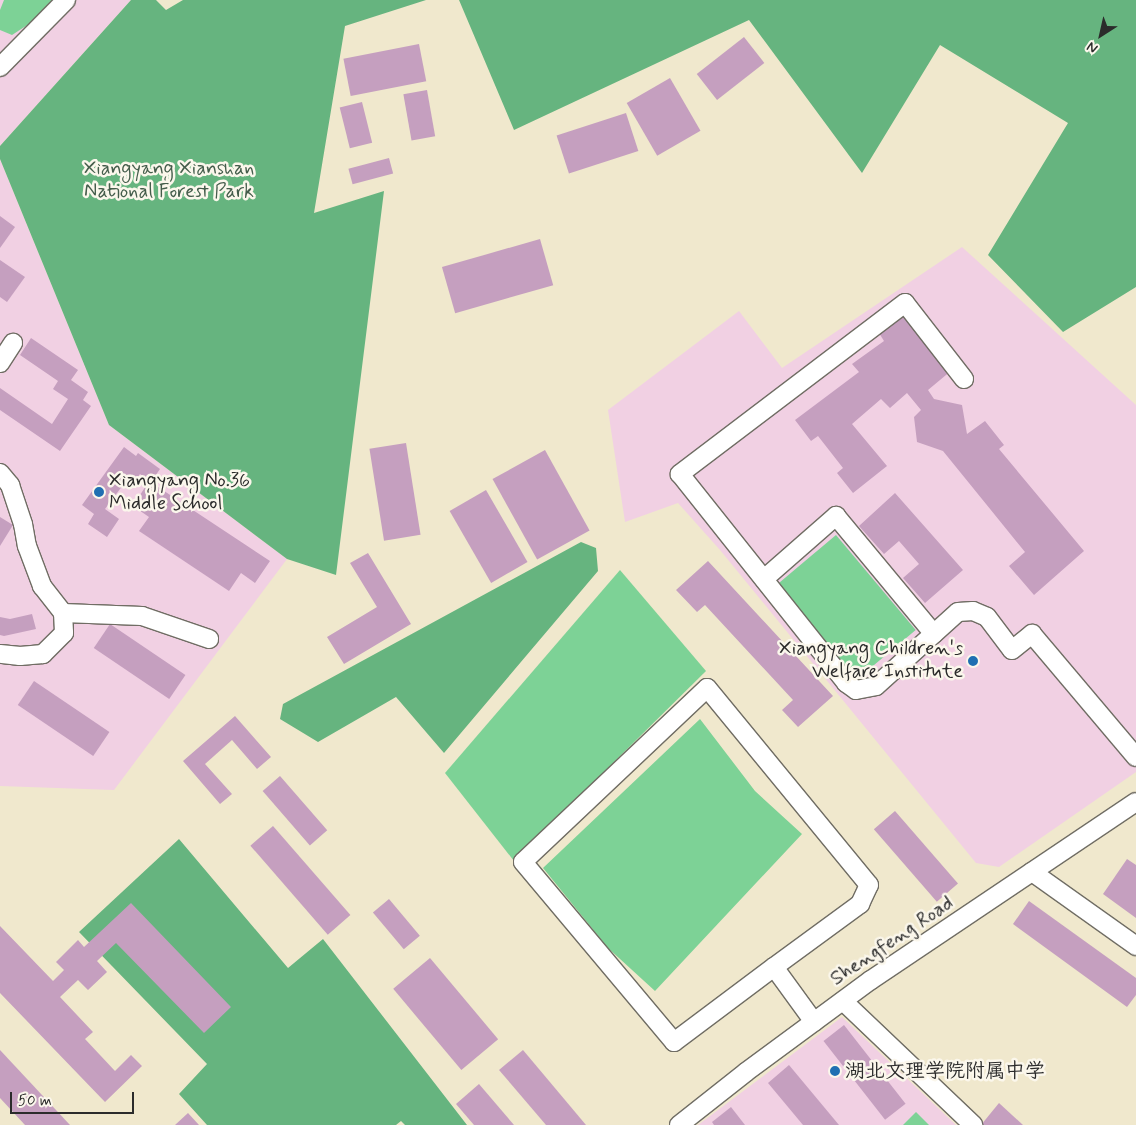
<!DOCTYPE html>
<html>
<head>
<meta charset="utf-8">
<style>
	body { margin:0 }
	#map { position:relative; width:1136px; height:1125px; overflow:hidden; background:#f0e8cd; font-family:Mynerve,"LXGW WenKai TC",sans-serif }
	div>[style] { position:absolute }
	.built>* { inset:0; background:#f1d0e3 }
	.green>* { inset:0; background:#7dd296; transform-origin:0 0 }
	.forest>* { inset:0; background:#66b47f }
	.building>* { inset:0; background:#c59fbf; transform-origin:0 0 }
	.roads { filter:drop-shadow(1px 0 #706d64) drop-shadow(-1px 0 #706d64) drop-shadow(0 1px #706d64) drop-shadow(0 -1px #706d64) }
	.minor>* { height:18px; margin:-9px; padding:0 9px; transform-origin:9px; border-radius:9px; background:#fff }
	.dots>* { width:14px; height:14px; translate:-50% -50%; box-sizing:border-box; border:2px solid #fbf7ec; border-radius:50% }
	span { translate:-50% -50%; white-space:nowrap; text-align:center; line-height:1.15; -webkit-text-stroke:5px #fbf7ec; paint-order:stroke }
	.park-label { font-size:20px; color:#445d4b }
	.poi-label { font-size:20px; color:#2b2b2b }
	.left { translate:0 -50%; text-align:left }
	.right { translate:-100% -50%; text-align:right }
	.street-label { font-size:20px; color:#2b2b2b }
	.north { position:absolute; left:1076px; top:10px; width:50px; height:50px; -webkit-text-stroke:4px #fbf7ec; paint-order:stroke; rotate:215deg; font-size:14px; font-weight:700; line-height:20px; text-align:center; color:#2b2b2b }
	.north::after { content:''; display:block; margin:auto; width:18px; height:22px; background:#2b2b2b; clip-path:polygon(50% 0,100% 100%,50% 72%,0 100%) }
	.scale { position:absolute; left:10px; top:1092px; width:124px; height:22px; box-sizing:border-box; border:2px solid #2b2b2b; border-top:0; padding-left:6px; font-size:15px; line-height:18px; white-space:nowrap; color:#2b2b2b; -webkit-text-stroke:4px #fbf7ec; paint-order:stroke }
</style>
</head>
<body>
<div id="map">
	<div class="built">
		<i style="clip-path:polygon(0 0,131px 0,0 146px)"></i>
		<i style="clip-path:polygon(0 159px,109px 425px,287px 559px,114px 790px,0 786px)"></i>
		<i style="clip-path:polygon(962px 247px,1136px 405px,1136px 772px,999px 867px,976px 863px,720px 550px,678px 503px,625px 522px,608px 410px,739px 311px,782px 368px)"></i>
		<i style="clip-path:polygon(842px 1017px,956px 1125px,698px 1125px)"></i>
	</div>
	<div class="green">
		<i style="clip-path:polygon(4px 0,54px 0,32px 22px,12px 35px,0 30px,0 10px)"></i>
		<i style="left:836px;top:535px;width:124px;height:78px;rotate:50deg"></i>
		<i style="clip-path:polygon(620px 570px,706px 671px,514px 861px,445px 773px)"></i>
		<i style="clip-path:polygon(700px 719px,755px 791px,802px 834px,655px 991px,608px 948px,543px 868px)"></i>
		<i style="clip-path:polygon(916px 1112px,929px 1125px,903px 1125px)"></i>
	</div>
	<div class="forest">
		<i style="clip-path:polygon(131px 0,156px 0,166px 10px,183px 0,426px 0,345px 26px,314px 213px,384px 191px,336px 575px,287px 559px,109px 425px,0 159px,0 146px)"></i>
		<i style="clip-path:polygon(459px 0,1136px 0,1136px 287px,1063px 332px,988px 255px,1068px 123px,940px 45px,862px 173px,749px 20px,514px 130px)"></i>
		<i style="clip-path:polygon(581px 542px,596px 548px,598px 571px,444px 753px,396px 697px,318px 742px,280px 719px,283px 704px)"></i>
		<i style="clip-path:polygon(179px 839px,288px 968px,323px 939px,467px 1125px,405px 1125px,401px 1121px,396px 1125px,207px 1125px,179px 1094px,207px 1064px,79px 932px)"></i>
	</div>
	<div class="building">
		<i style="left:744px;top:37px;width:33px;height:60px;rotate:52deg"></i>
		<i style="left:419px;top:44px;width:38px;height:77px;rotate:79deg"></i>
		<i style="left:670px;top:78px;width:61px;height:50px;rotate:60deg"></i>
		<i style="left:427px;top:90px;width:47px;height:24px;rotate:80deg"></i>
		<i style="left:362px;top:102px;width:42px;height:23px;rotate:76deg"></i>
		<i style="left:626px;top:113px;width:40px;height:73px;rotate:72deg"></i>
		<i style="left:389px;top:158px;width:16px;height:42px;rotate:75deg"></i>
		<i style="clip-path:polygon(0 216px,15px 227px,0 248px)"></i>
		<i style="left:540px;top:239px;width:48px;height:102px;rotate:74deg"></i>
		<i style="clip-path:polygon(0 260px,25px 277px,7px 302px,0 297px)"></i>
		<i style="clip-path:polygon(907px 312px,952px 370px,928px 390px,934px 399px,962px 405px,967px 434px,985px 421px,1004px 445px,999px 449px,1084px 551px,1034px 595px,1009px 566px,1025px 552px,943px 451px,917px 442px,914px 417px,921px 410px,907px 393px,890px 408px,881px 399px,852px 424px,887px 466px,853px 493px,837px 473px,843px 468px,818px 436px,811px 441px,795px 420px,859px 372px,852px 364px,884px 341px,879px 333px)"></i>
		<i style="clip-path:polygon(31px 338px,78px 370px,71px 380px,88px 392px,83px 400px,91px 406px,60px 451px,0 410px,0 388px,52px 424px,68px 399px,53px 389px,58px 381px,20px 355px)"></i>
		<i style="left:406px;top:443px;width:93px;height:37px;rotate:81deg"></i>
		<i style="clip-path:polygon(124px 447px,136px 456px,138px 453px,160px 469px,151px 482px,140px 474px,129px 489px,123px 485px,105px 509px,119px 519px,107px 537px,88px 524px,94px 514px,82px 505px)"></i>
		<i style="left:545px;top:450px;width:92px;height:60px;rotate:61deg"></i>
		<i style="clip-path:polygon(149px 481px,270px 561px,255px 583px,241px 573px,229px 591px,139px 531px,149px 517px,133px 506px)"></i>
		<i style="left:486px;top:490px;width:83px;height:42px;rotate:60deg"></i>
		<i style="clip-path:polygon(895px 493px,963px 570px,925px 603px,903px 578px,919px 564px,899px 541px,884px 554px,859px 526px)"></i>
		<i style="clip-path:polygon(0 517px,13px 525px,0 546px)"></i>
		<i style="clip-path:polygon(368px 553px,411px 624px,344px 664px,327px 637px,377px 607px,350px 563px)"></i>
		<i style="clip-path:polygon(708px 561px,833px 696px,798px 727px,782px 710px,793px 700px,705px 605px,697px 612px,676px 590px)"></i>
		<i style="clip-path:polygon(32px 614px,36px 629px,4px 636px,0 635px,0 617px,10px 619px)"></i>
		<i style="left:110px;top:624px;width:91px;height:29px;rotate:34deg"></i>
		<i style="left:34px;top:681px;width:91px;height:29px;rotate:34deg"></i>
		<i style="clip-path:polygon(235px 716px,271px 757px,257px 769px,232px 740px,205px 764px,232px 794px,220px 804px,183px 761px)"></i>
		<i style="left:280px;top:776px;width:72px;height:23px;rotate:49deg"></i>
		<i style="left:895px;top:811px;width:96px;height:28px;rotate:49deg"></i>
		<i style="left:273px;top:826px;width:118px;height:30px;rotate:49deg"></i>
		<i style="clip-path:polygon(1127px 859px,1136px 865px,1136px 918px,1103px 894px)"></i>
		<i style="left:389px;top:899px;width:48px;height:21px;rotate:50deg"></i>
		<i style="clip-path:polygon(1029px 901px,1136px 978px,1136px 995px,1127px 1007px,1013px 924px)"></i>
		<i style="clip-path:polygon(131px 903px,231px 1007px,204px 1033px,116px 943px,97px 961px,107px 972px,88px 990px,78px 980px,60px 997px,93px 1032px,85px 1039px,115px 1071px,131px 1055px,142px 1066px,105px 1102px,0 993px,0 926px,53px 981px,64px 970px,56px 962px,78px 940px,84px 947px)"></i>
		<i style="left:430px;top:958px;width:106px;height:48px;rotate:50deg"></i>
		<i style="left:844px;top:1025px;width:100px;height:26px;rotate:52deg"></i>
		<i style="clip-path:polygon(0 1050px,70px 1125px,25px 1125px,0 1098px)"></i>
		<i style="clip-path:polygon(523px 1050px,586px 1125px,546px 1125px,499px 1070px)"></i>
		<i style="clip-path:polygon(789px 1065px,839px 1125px,803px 1125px,768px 1083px)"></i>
		<i style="clip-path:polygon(479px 1084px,514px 1125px,474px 1125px,456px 1104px)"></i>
		<i style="clip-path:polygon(999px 1103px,1023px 1125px,981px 1125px)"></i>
		<i style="clip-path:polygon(731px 1107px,745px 1125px,714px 1125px,712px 1122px)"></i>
		<i style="clip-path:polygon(188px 1113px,199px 1125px,175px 1125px)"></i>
	</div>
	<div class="roads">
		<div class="minor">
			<i style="left:0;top:67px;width:94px;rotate:-45.4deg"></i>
			<i style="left:0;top:363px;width:24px;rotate:-57deg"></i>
			<i style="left:964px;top:379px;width:96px;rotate:-127.8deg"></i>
			<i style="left:905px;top:303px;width:283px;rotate:142.8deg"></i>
			<i style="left:680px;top:474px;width:267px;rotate:51.5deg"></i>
			<i style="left:846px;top:683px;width:12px;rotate:35deg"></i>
			<i style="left:856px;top:690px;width:20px;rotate:-11deg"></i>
			<i style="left:876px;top:686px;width:110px;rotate:-42.1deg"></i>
			<i style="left:958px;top:612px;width:15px;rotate:-4deg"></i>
			<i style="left:973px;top:611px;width:15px;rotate:23deg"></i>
			<i style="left:987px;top:617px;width:41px;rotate:52.9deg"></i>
			<i style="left:1012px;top:650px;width:26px;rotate:-39deg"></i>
			<i style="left:1032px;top:634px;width:161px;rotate:49.8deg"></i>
			<i style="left:0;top:473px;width:16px;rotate:50deg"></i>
			<i style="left:10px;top:485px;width:41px;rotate:71.6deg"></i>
			<i style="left:23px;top:524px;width:22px;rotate:80deg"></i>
			<i style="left:27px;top:546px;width:43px;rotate:69.4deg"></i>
			<i style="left:42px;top:586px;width:34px;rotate:52deg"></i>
			<i style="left:63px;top:613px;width:20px;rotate:87deg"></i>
			<i style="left:64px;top:633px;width:30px;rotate:135deg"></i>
			<i style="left:43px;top:654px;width:23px;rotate:175deg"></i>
			<i style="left:20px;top:656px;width:20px;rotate:-174deg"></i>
			<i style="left:764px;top:579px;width:96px;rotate:-41.2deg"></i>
			<i style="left:836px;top:516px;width:153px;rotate:50.3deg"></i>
			<i style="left:63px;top:613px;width:79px;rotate:2.2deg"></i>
			<i style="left:142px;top:616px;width:71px;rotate:18.9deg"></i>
			<i style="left:1032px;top:872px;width:128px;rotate:35.4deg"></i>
			<i style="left:774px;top:967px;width:107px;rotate:-36.2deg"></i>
			<i style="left:860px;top:904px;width:21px;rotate:-65deg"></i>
			<i style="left:869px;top:885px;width:255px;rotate:-129.4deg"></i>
			<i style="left:707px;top:688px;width:253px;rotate:136.6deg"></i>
			<i style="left:523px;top:862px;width:235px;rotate:50deg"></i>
			<i style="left:674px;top:1042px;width:125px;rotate:-36.9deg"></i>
			<i style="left:774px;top:967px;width:68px;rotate:54deg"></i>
			<i style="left:843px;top:1001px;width:180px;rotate:43.6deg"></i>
			<i style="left:679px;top:1125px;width:85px;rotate:-38.3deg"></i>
			<i style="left:746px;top:1072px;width:155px;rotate:-36.4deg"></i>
			<i style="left:871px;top:980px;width:319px;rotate:-33.9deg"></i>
		</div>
	</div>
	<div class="dots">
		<i style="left:99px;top:492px;background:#1f6fb2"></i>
		<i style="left:973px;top:661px;background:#1f6fb2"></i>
		<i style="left:835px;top:1071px;background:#1f6fb2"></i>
	</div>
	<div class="park-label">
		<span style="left:169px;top:180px">Xiangyang Xianshan<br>National Forest Park</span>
	</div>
	<div class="poi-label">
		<span class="left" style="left:109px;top:492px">Xiangyang No.36<br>Middle School</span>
		<span class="right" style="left:963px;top:660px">Xiangyang Children's<br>Welfare Institute</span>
		<span class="left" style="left:845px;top:1071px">湖北文理学院附属中学</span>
	</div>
	<div class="street-label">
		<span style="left:892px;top:941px;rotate:-34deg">Shengfeng Road</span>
	</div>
	<div class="north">N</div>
	<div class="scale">50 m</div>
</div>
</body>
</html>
